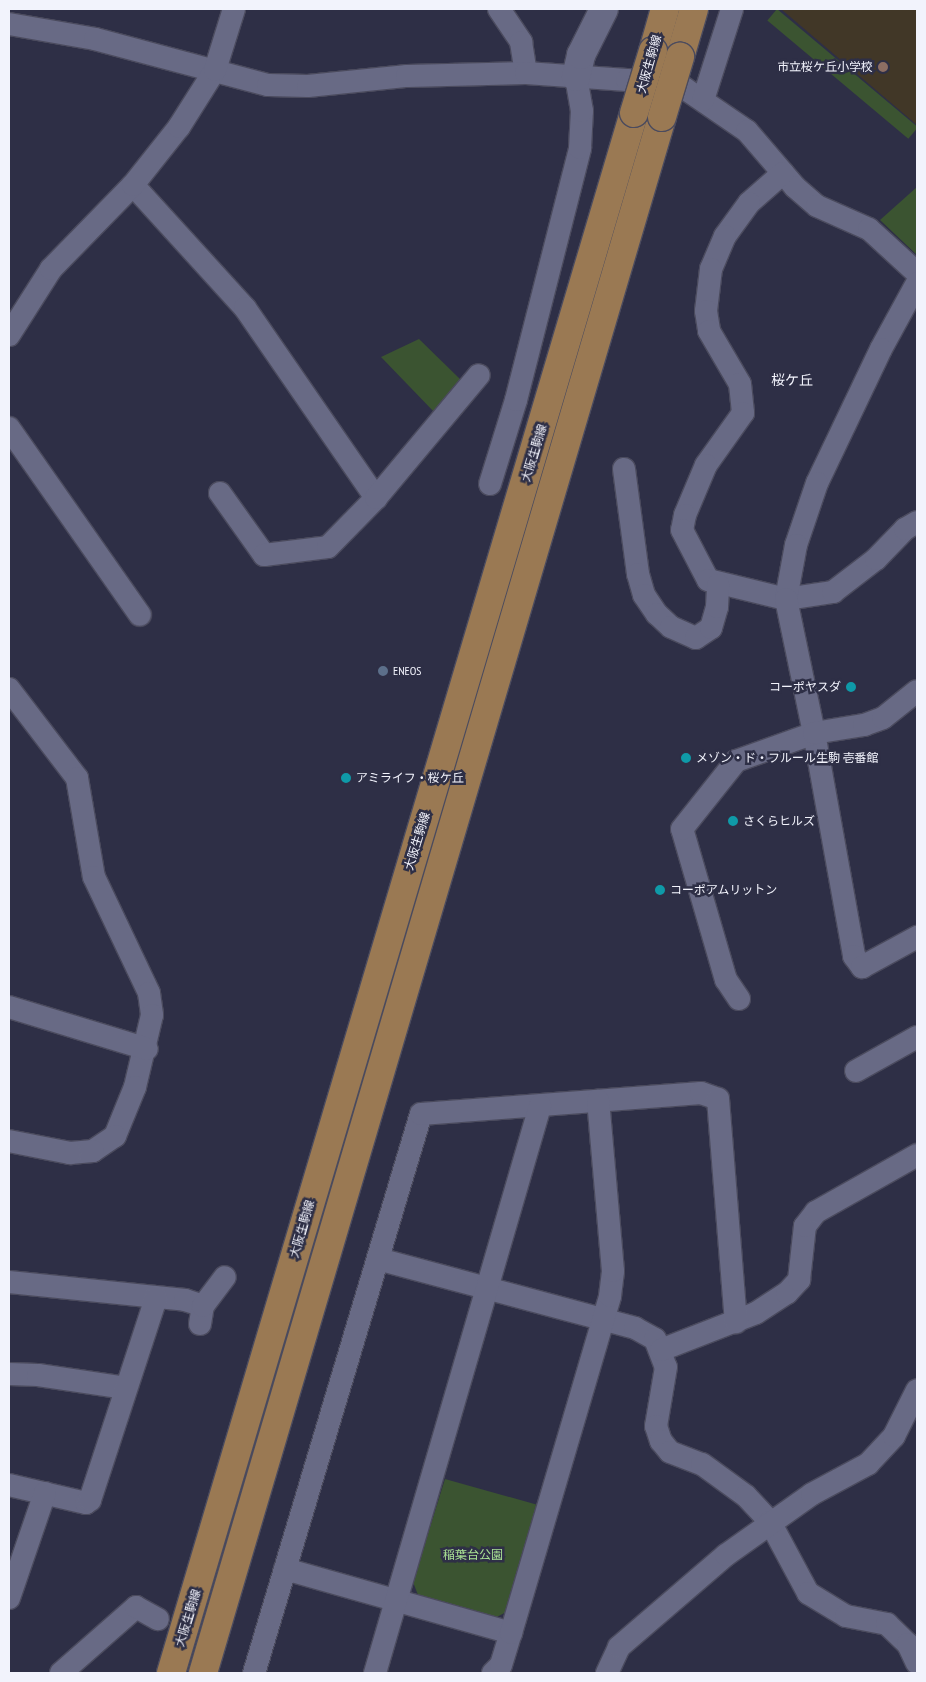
<!DOCTYPE html>
<html>
<head>
<meta charset="utf-8">
<style>
	body { margin:0 }
	#map { position:relative; width:926px; height:1682px; overflow:hidden; background:#2e2f46; font-family:"PT Sans Narrow","Noto Sans JP",sans-serif }
	div>[style] { position:absolute }
	.education>* { inset:0; background:#413727 }
	.green>* { inset:0; background:#3b5431; transform-origin:0 0 }
	.roads { filter:drop-shadow(1px 0 #4b4b5e) drop-shadow(-1px 0 #4b4b5e) drop-shadow(0 1px #4b4b5e) drop-shadow(0 -1px #4b4b5e) }
	.minor>* { height:22px; margin:-11px; padding:0 11px; transform-origin:11px; border-radius:11px; background:#686a85 }
	.tertiary>* { height:28px; margin:-14px; padding:0 14px; transform-origin:14px; border-radius:14px; background:#686a85 }
	.primary>* { height:28px; margin:-14px; padding:0 14px; transform-origin:14px; border-radius:14px; background:#9a7953 }
	.bridges { filter:drop-shadow(1px 0 #4b4b5e) drop-shadow(-1px 0 #4b4b5e) drop-shadow(0 1px #4b4b5e) drop-shadow(0 -1px #4b4b5e) }
	.primary-bridge>* { height:28px; margin:-14px; padding:0 14px; transform-origin:14px; border-radius:14px; background:#9a7953 }
	.dots>* { width:14px; height:14px; translate:-50% -50%; box-sizing:border-box; border:2px solid #2e2f46; border-radius:50% }
	span { translate:-50% -50%; white-space:nowrap; text-align:center; line-height:1.15; -webkit-text-stroke:5px #2e2f46; paint-order:stroke }
	.street-label { font-size:12px; color:#f2f3fc }
	.poi-label { font-size:12px; color:#f2f3fc }
	.right { translate:-100% -50%; text-align:right }
	.left { translate:0 -50%; text-align:left }
	.park-label { font-size:12px; color:#a9e194 }
	.neighbourhood-label { font-size:14px; color:#f2f3fc }
	.frame { position:absolute; inset:0; border:10px solid #f2f3fc; pointer-events:none }
</style>
</head>
<body>
<div id="map">
	<div class="education">
		<i style="clip-path:polygon(781px 9px,917px 9px,917px 125px)"></i>
	</div>
	<div class="green">
		<i style="left:777px;top:9px;width:184px;height:15px;rotate:40deg"></i>
		<i style="clip-path:polygon(917px 187px,917px 255px,880px 220px)"></i>
		<i style="clip-path:polygon(419px 339px,462px 381px,436px 414px,381px 357px)"></i>
		<i style="clip-path:polygon(445px 1479px,538px 1505px,508px 1611px,495px 1618px,418px 1595px,413px 1582px)"></i>
	</div>
	<div class="roads">
		<div class="minor">
			<i style="left:499px;top:9px;width:40px;rotate:56deg"></i>
			<i style="left:521px;top:42px;width:31px;rotate:81deg"></i>
			<i style="left:9px;top:24px;width:87px;rotate:9.9deg"></i>
			<i style="left:95px;top:39px;width:179px;rotate:14.9deg"></i>
			<i style="left:268px;top:85px;width:40px;rotate:1.4deg"></i>
			<i style="left:308px;top:86px;width:100px;rotate:-5.8deg"></i>
			<i style="left:407px;top:76px;width:119px;rotate:-1.4deg"></i>
			<i style="left:526px;top:73px;width:101px;rotate:4deg"></i>
			<i style="left:627px;top:80px;width:58px;rotate:8deg"></i>
			<i style="left:684px;top:88px;width:76px;rotate:34.3deg"></i>
			<i style="left:747px;top:131px;width:74px;rotate:49.4deg"></i>
			<i style="left:795px;top:187px;width:29px;rotate:41deg"></i>
			<i style="left:817px;top:206px;width:57px;rotate:23.9deg"></i>
			<i style="left:869px;top:229px;width:65px;rotate:42.5deg"></i>
			<i style="left:703px;top:100px;width:96px;rotate:-72.3deg"></i>
			<i style="left:783px;top:173px;width:45px;rotate:138.6deg"></i>
			<i style="left:749px;top:203px;width:41px;rotate:126deg"></i>
			<i style="left:725px;top:236px;width:36px;rotate:113deg"></i>
			<i style="left:711px;top:269px;width:42px;rotate:96.8deg"></i>
			<i style="left:706px;top:311px;width:20px;rotate:81deg"></i>
			<i style="left:709px;top:331px;width:61px;rotate:59.7deg"></i>
			<i style="left:740px;top:384px;width:29px;rotate:84deg"></i>
			<i style="left:743px;top:413px;width:64px;rotate:125.4deg"></i>
			<i style="left:706px;top:465px;width:54px;rotate:112.8deg"></i>
			<i style="left:685px;top:515px;width:15px;rotate:101deg"></i>
			<i style="left:682px;top:530px;width:56px;rotate:62.5deg"></i>
			<i style="left:708px;top:580px;width:80px;rotate:13.7deg"></i>
			<i style="left:786px;top:599px;width:48px;rotate:-8.5deg"></i>
			<i style="left:833px;top:592px;width:54px;rotate:-37.5deg"></i>
			<i style="left:876px;top:559px;width:42px;rotate:-46deg"></i>
			<i style="left:905px;top:529px;width:14px;rotate:-30deg"></i>
			<i style="left:133px;top:185px;width:166px;rotate:47.7deg"></i>
			<i style="left:245px;top:308px;width:231px;rotate:55.4deg"></i>
			<i style="left:917px;top:283px;width:75px;rotate:118.6deg"></i>
			<i style="left:881px;top:349px;width:148px;rotate:115.5deg"></i>
			<i style="left:817px;top:483px;width:65px;rotate:108.7deg"></i>
			<i style="left:796px;top:545px;width:55px;rotate:100.5deg"></i>
			<i style="left:786px;top:599px;width:137px;rotate:78.2deg"></i>
			<i style="left:814px;top:733px;width:227px;rotate:79.8deg"></i>
			<i style="left:854px;top:956px;width:14px;rotate:54deg"></i>
			<i style="left:862px;top:967px;width:63px;rotate:-28.6deg"></i>
			<i style="left:9px;top:335px;width:78px;rotate:-57.5deg"></i>
			<i style="left:51px;top:269px;width:117px;rotate:-45.7deg"></i>
			<i style="left:133px;top:185px;width:74px;rotate:-51.6deg"></i>
			<i style="left:179px;top:127px;width:67px;rotate:-57.7deg"></i>
			<i style="left:215px;top:70px;width:64px;rotate:-72.7deg"></i>
			<i style="left:9px;top:428px;width:228px;rotate:55deg"></i>
			<i style="left:624px;top:469px;width:106px;rotate:82.4deg"></i>
			<i style="left:638px;top:574px;width:22px;rotate:74deg"></i>
			<i style="left:644px;top:595px;width:23px;rotate:56deg"></i>
			<i style="left:657px;top:614px;width:19px;rotate:43deg"></i>
			<i style="left:671px;top:627px;width:27px;rotate:24deg"></i>
			<i style="left:696px;top:638px;width:18px;rotate:-34deg"></i>
			<i style="left:711px;top:628px;width:22px;rotate:-74deg"></i>
			<i style="left:717px;top:607px;width:22px;rotate:-87deg"></i>
			<i style="left:490px;top:484px;width:88px;rotate:-72.8deg"></i>
			<i style="left:516px;top:400px;width:260px;rotate:-75.7deg"></i>
			<i style="left:580px;top:148px;width:37px;rotate:-87deg"></i>
			<i style="left:582px;top:111px;width:35px;rotate:-100deg"></i>
			<i style="left:220px;top:493px;width:76px;rotate:54.6deg"></i>
			<i style="left:264px;top:555px;width:64px;rotate:-7.1deg"></i>
			<i style="left:328px;top:547px;width:69px;rotate:-45.6deg"></i>
			<i style="left:376px;top:498px;width:160px;rotate:-50.1deg"></i>
			<i style="left:9px;top:689px;width:112px;rotate:52.6deg"></i>
			<i style="left:77px;top:778px;width:100px;rotate:80.3deg"></i>
			<i style="left:94px;top:877px;width:128px;rotate:64.6deg"></i>
			<i style="left:149px;top:993px;width:22px;rotate:82deg"></i>
			<i style="left:152px;top:1015px;width:74px;rotate:103.3deg"></i>
			<i style="left:135px;top:1087px;width:53px;rotate:112.2deg"></i>
			<i style="left:115px;top:1136px;width:27px;rotate:146deg"></i>
			<i style="left:93px;top:1151px;width:23px;rotate:175deg"></i>
			<i style="left:70px;top:1153px;width:62px;rotate:-168.9deg"></i>
			<i style="left:739px;top:999px;width:23px;rotate:-124deg"></i>
			<i style="left:726px;top:980px;width:157px;rotate:-106.2deg"></i>
			<i style="left:682px;top:829px;width:87px;rotate:-51.5deg"></i>
			<i style="left:736px;top:761px;width:83px;rotate:-19.7deg"></i>
			<i style="left:814px;top:733px;width:51px;rotate:-9.1deg"></i>
			<i style="left:864px;top:725px;width:20px;rotate:-20deg"></i>
			<i style="left:883px;top:718px;width:43px;rotate:-38.5deg"></i>
			<i style="left:9px;top:1007px;width:144px;rotate:16.9deg"></i>
			<i style="left:856px;top:1071px;width:70px;rotate:-29.1deg"></i>
			<i style="left:378px;top:1259px;width:266px;rotate:15deg"></i>
			<i style="left:635px;top:1328px;width:23px;rotate:29deg"></i>
			<i style="left:655px;top:1339px;width:30px;rotate:69deg"></i>
			<i style="left:666px;top:1367px;width:60px;rotate:99.6deg"></i>
			<i style="left:656px;top:1426px;width:16px;rotate:72deg"></i>
			<i style="left:661px;top:1441px;width:14px;rotate:51deg"></i>
			<i style="left:670px;top:1452px;width:34px;rotate:21deg"></i>
			<i style="left:702px;top:1464px;width:54px;rotate:36deg"></i>
			<i style="left:746px;top:1496px;width:35px;rotate:47deg"></i>
			<i style="left:770px;top:1522px;width:81px;rotate:61.8deg"></i>
			<i style="left:808px;top:1593px;width:44px;rotate:31.2deg"></i>
			<i style="left:846px;top:1616px;width:42px;rotate:11deg"></i>
			<i style="left:887px;top:1624px;width:29px;rotate:44deg"></i>
			<i style="left:908px;top:1644px;width:21px;rotate:65deg"></i>
			<i style="left:9px;top:1282px;width:177px;rotate:5.8deg"></i>
			<i style="left:185px;top:1300px;width:19px;rotate:18deg"></i>
			<i style="left:200px;top:1324px;width:18px;rotate:-81deg"></i>
			<i style="left:203px;top:1306px;width:36px;rotate:-53deg"></i>
			<i style="left:661px;top:1350px;width:102px;rotate:-21.3deg"></i>
			<i style="left:756px;top:1313px;width:37px;rotate:-33deg"></i>
			<i style="left:787px;top:1293px;width:18px;rotate:-47deg"></i>
			<i style="left:799px;top:1280px;width:54px;rotate:-83.7deg"></i>
			<i style="left:805px;top:1226px;width:18px;rotate:-52deg"></i>
			<i style="left:816px;top:1212px;width:116px;rotate:-29.4deg"></i>
			<i style="left:9px;top:1374px;width:29px;rotate:2deg"></i>
			<i style="left:38px;top:1375px;width:89px;rotate:8.4deg"></i>
			<i style="left:9px;top:1485px;width:79px;rotate:13.2deg"></i>
			<i style="left:86px;top:1503px;width:5px;rotate:-37deg"></i>
			<i style="left:90px;top:1500px;width:213px;rotate:-71.9deg"></i>
			<i style="left:285px;top:1569px;width:235px;rotate:15.8deg"></i>
			<i style="left:9px;top:1598px;width:111px;rotate:-71.1deg"></i>
			<i style="left:61px;top:1673px;width:100px;rotate:-41.3deg"></i>
			<i style="left:136px;top:1607px;width:25px;rotate:29deg"></i>
			<i style="left:254px;top:1673px;width:583px;rotate:-73.37deg"></i>
			<i style="left:421px;top:1114px;width:281px;rotate:-4.3deg"></i>
			<i style="left:701px;top:1093px;width:18px;rotate:19deg"></i>
			<i style="left:718px;top:1099px;width:224px;rotate:85.4deg"></i>
			<i style="left:375px;top:1673px;width:591px;rotate:-73.77deg"></i>
			<i style="left:493px;top:1673px;width:11px;rotate:-45deg"></i>
			<i style="left:501px;top:1665px;width:34px;rotate:-73deg"></i>
			<i style="left:511px;top:1633px;width:351px;rotate:-73.6deg"></i>
			<i style="left:610px;top:1296px;width:25px;rotate:-83deg"></i>
			<i style="left:613px;top:1271px;width:171px;rotate:-95deg"></i>
			<i style="left:607px;top:1673px;width:29px;rotate:-65deg"></i>
			<i style="left:619px;top:1647px;width:141px;rotate:-40.7deg"></i>
			<i style="left:726px;top:1555px;width:105px;rotate:-35.3deg"></i>
			<i style="left:812px;top:1494px;width:64px;rotate:-28.2deg"></i>
			<i style="left:868px;top:1464px;width:38px;rotate:-47deg"></i>
			<i style="left:894px;top:1436px;width:51px;rotate:-63.4deg"></i>
		</div>
		<div class="tertiary">
			<i style="left:576px;top:77px;width:23px;rotate:-77deg"></i>
			<i style="left:581px;top:55px;width:51px;rotate:-63.4deg"></i>
		</div>
		<div class="primary">
			<i style="left:653px;top:51px;width:44px;rotate:-74.1deg"></i>
			<i style="left:680px;top:57px;width:50px;rotate:-73.7deg"></i>
			<i style="left:171px;top:1673px;width:1627px;rotate:-73.47deg"></i>
			<i style="left:203px;top:1673px;width:1622px;rotate:-73.56deg"></i>
		</div>
	</div>
	<div class="bridges">
		<div class="primary-bridge">
			<i style="left:634px;top:113px;width:65px;rotate:-73deg"></i>
			<i style="left:662px;top:117px;width:63px;rotate:-73.3deg"></i>
		</div>
	</div>
	<div class="dots">
		<i style="left:883px;top:67px;background:#8d6e63"></i>
		<i style="left:383px;top:671px;background:#5c6f8a"></i>
		<i style="left:851px;top:687px;background:#0f9aa8"></i>
		<i style="left:686px;top:758px;background:#0f9aa8"></i>
		<i style="left:346px;top:778px;background:#0f9aa8"></i>
		<i style="left:733px;top:821px;background:#0f9aa8"></i>
		<i style="left:660px;top:890px;background:#0f9aa8"></i>
	</div>
	<div class="street-label">
		<span style="left:649px;top:64px;rotate:-74deg">大阪生駒線</span>
		<span style="left:534px;top:453px;rotate:-73deg">大阪生駒線</span>
		<span style="left:417px;top:841px;rotate:-73deg">大阪生駒線</span>
		<span style="left:302px;top:1229px;rotate:-74deg">大阪生駒線</span>
		<span style="left:188px;top:1618px;rotate:-73deg">大阪生駒線</span>
	</div>
	<div class="poi-label">
		<span class="right" style="left:873px;top:67px">市立桜ケ丘小学校</span>
		<span class="left" style="left:393px;top:671px">ENEOS</span>
		<span class="right" style="left:841px;top:687px">コーポヤスダ</span>
		<span class="left" style="left:696px;top:758px">メゾン・ド・フルール生駒 壱番館</span>
		<span class="left" style="left:356px;top:778px">アミライフ・桜ケ丘</span>
		<span class="left" style="left:743px;top:821px">さくらヒルズ</span>
		<span class="left" style="left:670px;top:890px">コーポアムリットン</span>
	</div>
	<div class="park-label">
		<span style="left:473px;top:1555px">稲葉台公園</span>
	</div>
	<div class="neighbourhood-label">
		<span style="left:792px;top:380px">桜ケ丘</span>
	</div>
	<div class="frame"></div>
</div>
</body>
</html>
